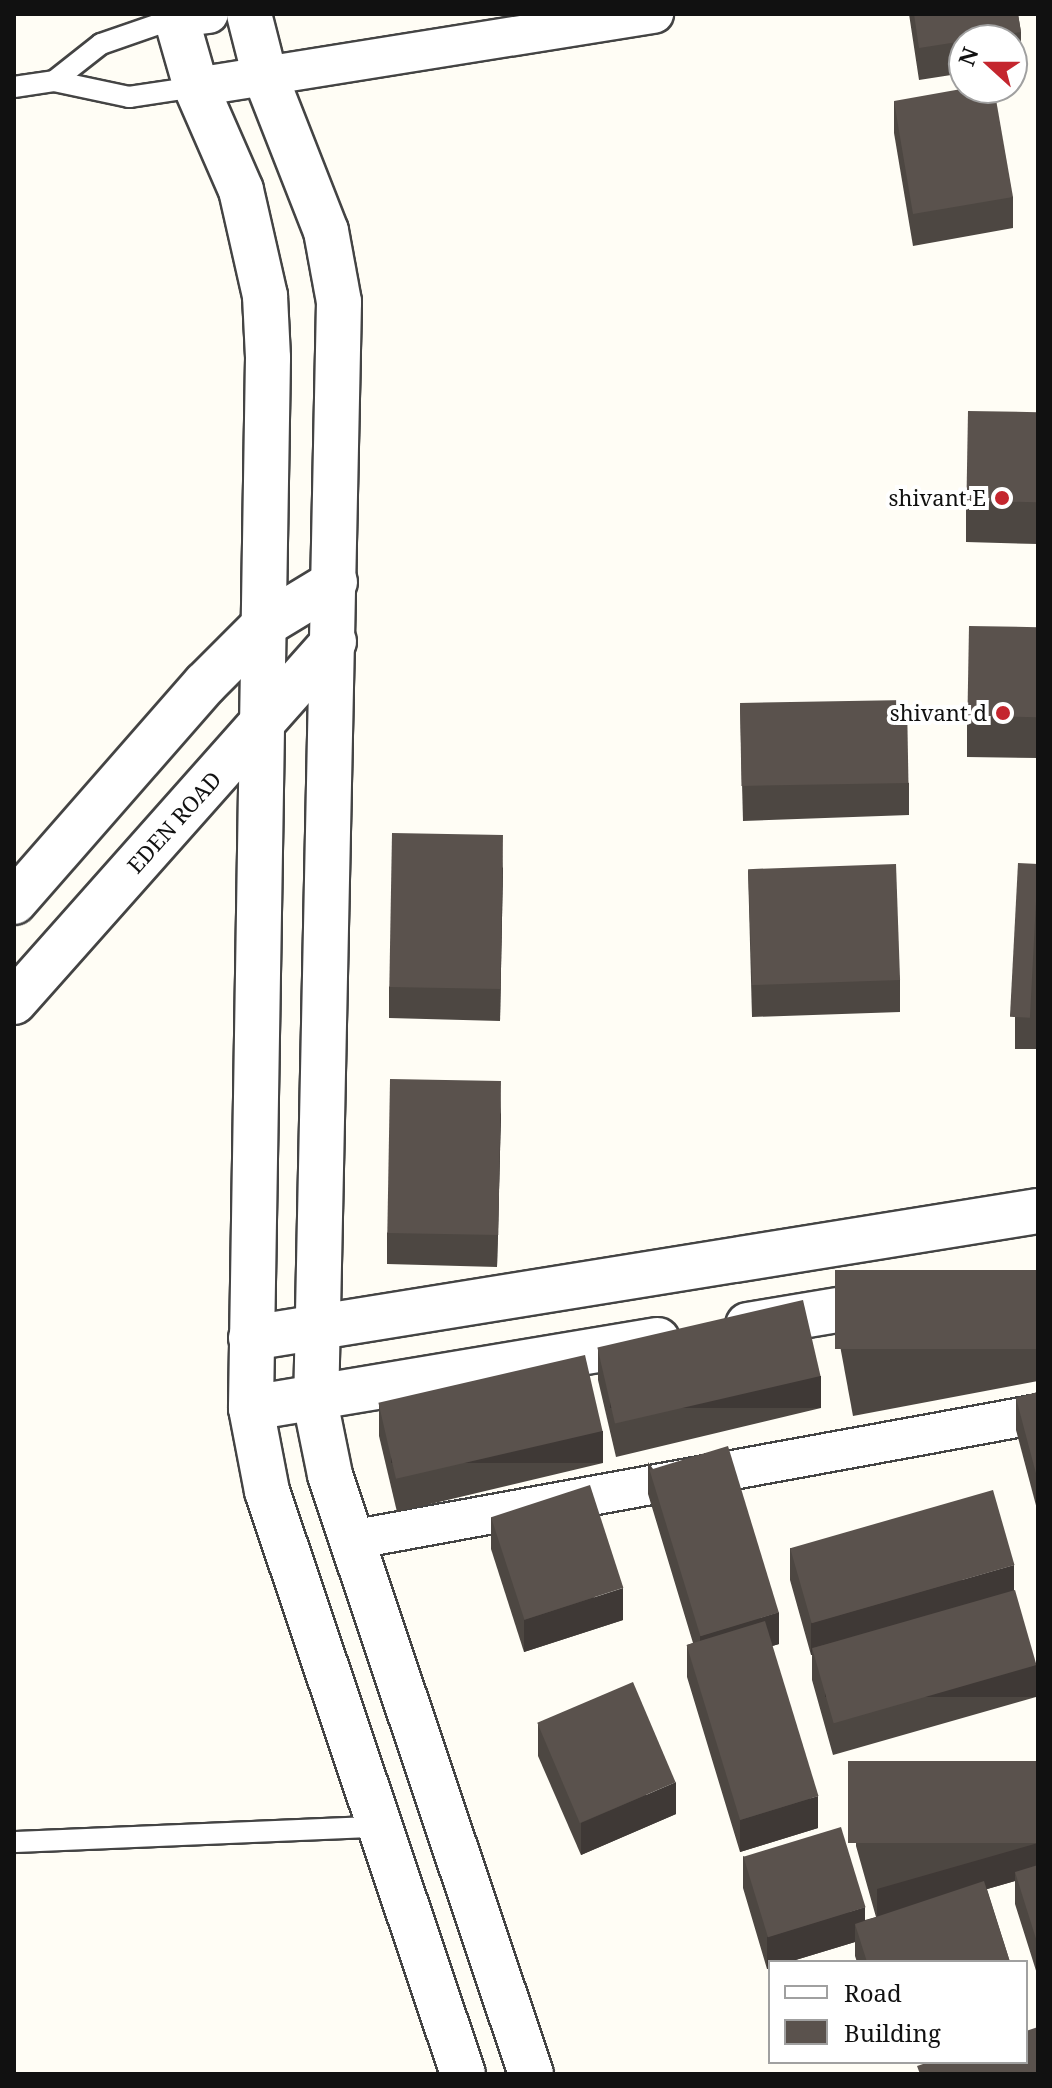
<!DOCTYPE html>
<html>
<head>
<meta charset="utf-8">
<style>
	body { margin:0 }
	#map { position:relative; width:1052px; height:2088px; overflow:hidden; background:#fffdf5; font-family:"Noto Serif",serif }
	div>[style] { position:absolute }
	.roads { filter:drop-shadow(2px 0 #444) drop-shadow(-2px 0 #444) drop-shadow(0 2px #444) drop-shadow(0 -2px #444) }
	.service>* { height:20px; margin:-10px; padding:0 10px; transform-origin:10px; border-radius:10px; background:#fff }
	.minor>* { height:38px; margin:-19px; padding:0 19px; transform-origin:19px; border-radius:19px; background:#fff }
	.tertiary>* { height:44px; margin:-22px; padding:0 22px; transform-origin:22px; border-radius:22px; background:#fff }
	.wall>* { inset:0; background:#4d4742; transform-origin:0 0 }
	.shaded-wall>* { inset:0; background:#3f3936; transform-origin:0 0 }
	.building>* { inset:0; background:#5a524d; transform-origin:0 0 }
	.dots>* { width:22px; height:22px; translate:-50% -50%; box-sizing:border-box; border:4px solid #fff; border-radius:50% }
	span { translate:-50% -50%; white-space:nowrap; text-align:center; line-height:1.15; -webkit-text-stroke:8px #fff; paint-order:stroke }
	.poi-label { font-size:22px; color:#111 }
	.right { translate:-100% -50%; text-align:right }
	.street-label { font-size:22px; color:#111 }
	.frame { position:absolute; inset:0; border:16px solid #111; pointer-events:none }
	.legend { position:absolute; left:768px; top:1960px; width:260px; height:104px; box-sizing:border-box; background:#fff; border:2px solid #a0a0a0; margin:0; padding:10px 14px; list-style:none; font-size:24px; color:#111 }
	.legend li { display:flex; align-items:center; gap:16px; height:40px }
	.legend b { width:40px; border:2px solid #a0a0a0 }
	.north { position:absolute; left:948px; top:24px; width:80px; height:80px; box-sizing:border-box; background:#fff; border:2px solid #a0a0a0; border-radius:50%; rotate:291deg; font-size:22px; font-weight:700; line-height:32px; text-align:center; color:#111 }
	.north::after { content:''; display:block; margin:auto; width:28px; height:36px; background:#c4262e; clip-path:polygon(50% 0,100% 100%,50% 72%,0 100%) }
</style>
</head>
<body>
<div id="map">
	<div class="roads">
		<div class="service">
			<i style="left:54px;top:81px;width:60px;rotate:-38.2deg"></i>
			<i style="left:101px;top:44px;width:79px;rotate:-19.1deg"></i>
			<i style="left:14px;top:87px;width:40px;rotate:-8.5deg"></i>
			<i style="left:54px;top:81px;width:77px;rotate:12deg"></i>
			<i style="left:129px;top:97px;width:68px;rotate:-8.5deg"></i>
			<i style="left:14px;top:1842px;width:364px;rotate:-2.4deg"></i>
		</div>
		<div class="minor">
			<i style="left:176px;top:18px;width:33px;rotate:-7deg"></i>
			<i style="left:196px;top:87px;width:464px;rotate:-9.1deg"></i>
			<i style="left:351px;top:1540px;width:698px;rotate:-10.39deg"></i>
		</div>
		<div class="tertiary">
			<i style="left:175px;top:14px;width:76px;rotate:74deg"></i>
			<i style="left:196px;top:87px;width:112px;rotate:66.4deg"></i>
			<i style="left:241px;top:190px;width:109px;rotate:77.2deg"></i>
			<i style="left:265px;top:296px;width:62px;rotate:87.2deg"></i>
			<i style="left:268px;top:358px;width:1050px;rotate:90.93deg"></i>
			<i style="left:251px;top:1408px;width:85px;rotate:79.1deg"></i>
			<i style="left:267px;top:1491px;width:615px;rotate:71.42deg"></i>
			<i style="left:249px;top:14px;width:61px;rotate:75.7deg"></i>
			<i style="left:264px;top:73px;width:170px;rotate:68.6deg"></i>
			<i style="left:326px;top:231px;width:72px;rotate:79.6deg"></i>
			<i style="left:339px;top:302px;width:1104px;rotate:91.19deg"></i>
			<i style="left:316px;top:1406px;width:70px;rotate:78.5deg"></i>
			<i style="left:330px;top:1475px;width:632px;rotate:71.45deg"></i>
			<i style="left:14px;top:902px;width:290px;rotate:-48.8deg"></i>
			<i style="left:205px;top:684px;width:83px;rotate:-45deg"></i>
			<i style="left:264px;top:625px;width:83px;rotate:-31.2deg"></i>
			<i style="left:14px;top:1002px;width:482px;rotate:-48.4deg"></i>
			<i style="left:748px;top:1325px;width:152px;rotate:-9.5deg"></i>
			<i style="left:251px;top:1338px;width:797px;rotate:-9.17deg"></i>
			<i style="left:251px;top:1408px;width:412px;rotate:-9.5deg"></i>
		</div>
	</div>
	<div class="wall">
		<i style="clip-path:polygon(909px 14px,1018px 14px,1021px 32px,1021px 64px,1012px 65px,1012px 40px,964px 40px,964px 73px,919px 80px)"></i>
		<i style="clip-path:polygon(894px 101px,1013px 197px,1013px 228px,913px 246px,894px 133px)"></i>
		<i style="clip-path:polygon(1038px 412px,1038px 544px,966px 542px,966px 501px)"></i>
		<i style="clip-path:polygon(1038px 627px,1038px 758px,967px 757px,967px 716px)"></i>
		<i style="clip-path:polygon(740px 705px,909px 783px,909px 815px,743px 821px)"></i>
		<i style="clip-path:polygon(1038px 864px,1038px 1049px,1015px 1049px,1015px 1017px)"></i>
		<i style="clip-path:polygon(503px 867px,500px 1021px,389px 1018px,389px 987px)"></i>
		<i style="clip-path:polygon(748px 870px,900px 980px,900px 1012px,752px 1017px)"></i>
		<i style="clip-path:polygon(501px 1113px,497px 1267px,387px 1264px,387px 1233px)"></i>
		<i style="clip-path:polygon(1038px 1270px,1038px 1381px,853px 1416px,839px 1340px,839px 1308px)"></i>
		<i style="clip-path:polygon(598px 1348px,821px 1408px,616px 1457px,598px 1380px)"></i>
		<i style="clip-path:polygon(1038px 1392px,1038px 1513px,1016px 1430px,1016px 1398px)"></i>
		<i style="clip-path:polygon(379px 1405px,603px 1463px,397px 1512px,379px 1436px)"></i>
		<i style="clip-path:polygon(648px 1462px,779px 1644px,772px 1646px,818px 1828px,740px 1852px,687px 1677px,687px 1645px,693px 1643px,648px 1494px)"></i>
		<i style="clip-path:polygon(491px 1517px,623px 1620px,524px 1652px,491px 1549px)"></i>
		<i style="clip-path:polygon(790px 1548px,1014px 1590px,1036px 1697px,833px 1755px,812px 1680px,812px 1655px,811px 1655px,790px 1580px)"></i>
		<i style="left:1038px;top:1550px;width:37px;height:1px;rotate:90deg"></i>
		<i style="clip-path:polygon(538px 1724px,676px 1814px,581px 1855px,538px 1756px)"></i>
		<i style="clip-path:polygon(1038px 1761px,1038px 1977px,1015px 1904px,1015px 1881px,987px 1889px,1010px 1962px,857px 1962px,855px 1956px,855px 1942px,789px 1962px,770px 1962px,770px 1968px,767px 1969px,743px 1888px,743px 1856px,865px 1920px,876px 1917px,856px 1846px,856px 1814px)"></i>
	</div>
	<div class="shaded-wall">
		<i style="clip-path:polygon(503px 835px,503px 867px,500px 1021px,500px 989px)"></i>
		<i style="clip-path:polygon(501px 1081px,501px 1113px,497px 1267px,497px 1235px)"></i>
		<i style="left:821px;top:1376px;width:32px;height:211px;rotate:90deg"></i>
		<i style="left:603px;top:1431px;width:32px;height:212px;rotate:90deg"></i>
		<i style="clip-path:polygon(1014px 1565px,1014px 1597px,812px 1648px,812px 1655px,811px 1655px,811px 1623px)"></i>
		<i style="clip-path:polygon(623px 1588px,623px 1620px,524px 1652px,524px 1620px)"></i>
		<i style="clip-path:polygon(779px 1612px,779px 1644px,700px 1668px,700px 1636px)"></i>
		<i style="left:1036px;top:1665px;width:32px;height:211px;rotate:90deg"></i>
		<i style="clip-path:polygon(676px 1782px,676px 1814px,581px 1855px,581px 1823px)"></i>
		<i style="clip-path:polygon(818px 1796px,818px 1828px,740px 1852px,740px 1820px)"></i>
		<i style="clip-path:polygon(1038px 1843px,1038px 1875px,1015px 1872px,1015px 1881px,877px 1921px,877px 1889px)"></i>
		<i style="clip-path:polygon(865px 1907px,865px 1939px,855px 1924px,855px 1942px,789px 1962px,770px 1962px,770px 1968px,767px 1969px,767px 1937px)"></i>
	</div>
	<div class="building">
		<i style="clip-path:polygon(914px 14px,1018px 14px,1021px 32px,972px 40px,964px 40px,964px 41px,919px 48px)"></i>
		<i style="clip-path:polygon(967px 88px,994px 88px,1013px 197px,913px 214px,894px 101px)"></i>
		<i style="left:968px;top:411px;width:70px;height:90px;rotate:1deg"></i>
		<i style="left:969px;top:626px;width:69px;height:90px;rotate:1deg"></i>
		<i style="left:907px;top:700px;width:83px;height:167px;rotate:89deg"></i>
		<i style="left:392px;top:833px;width:111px;height:154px;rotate:1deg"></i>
		<i style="left:1018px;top:863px;width:20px;height:154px;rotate:3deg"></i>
		<i style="left:896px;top:864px;width:116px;height:148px;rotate:88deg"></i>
		<i style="left:390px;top:1079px;width:111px;height:154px;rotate:1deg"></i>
		<i style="left:1038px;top:1270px;width:79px;height:203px;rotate:90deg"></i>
		<i style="left:803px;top:1300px;width:78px;height:211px;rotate:77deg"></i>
		<i style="left:585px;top:1355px;width:78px;height:212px;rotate:77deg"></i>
		<i style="clip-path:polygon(1038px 1392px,1038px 1481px,1016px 1398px)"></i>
		<i style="left:728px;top:1446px;width:174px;height:82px;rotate:73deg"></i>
		<i style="left:590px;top:1485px;width:108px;height:104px;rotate:72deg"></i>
		<i style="left:993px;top:1490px;width:78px;height:211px;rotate:74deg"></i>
		<i style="left:1015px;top:1590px;width:78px;height:211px;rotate:74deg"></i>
		<i style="left:765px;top:1621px;width:183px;height:82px;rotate:73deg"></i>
		<i style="left:633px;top:1682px;width:109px;height:104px;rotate:67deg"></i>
		<i style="left:1038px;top:1761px;width:82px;height:190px;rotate:90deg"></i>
		<i style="left:841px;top:1827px;width:84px;height:102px;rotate:73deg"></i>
		<i style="clip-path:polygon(1038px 1865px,1038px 1945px,1015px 1872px)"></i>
		<i style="clip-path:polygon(984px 1881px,1010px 1962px,867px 1962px,855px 1924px)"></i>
		<i style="clip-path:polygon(1038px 2027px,1038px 2074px,920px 2074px,917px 2066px,929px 2062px,1026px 2062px,1026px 2031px)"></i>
	</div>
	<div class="dots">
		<i style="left:1002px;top:498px;background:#c4262e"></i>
		<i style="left:1003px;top:713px;background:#c4262e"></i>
	</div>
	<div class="poi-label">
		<span class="right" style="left:986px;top:498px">shivant E</span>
		<span class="right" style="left:987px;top:713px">shivant d</span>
	</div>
	<div class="street-label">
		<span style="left:174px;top:822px;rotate:-48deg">EDEN ROAD</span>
	</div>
	<div class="frame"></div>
	<ul class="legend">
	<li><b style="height:10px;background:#fff"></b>Road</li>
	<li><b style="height:22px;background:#5a524d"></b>Building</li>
	</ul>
	<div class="north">N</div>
</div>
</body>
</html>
